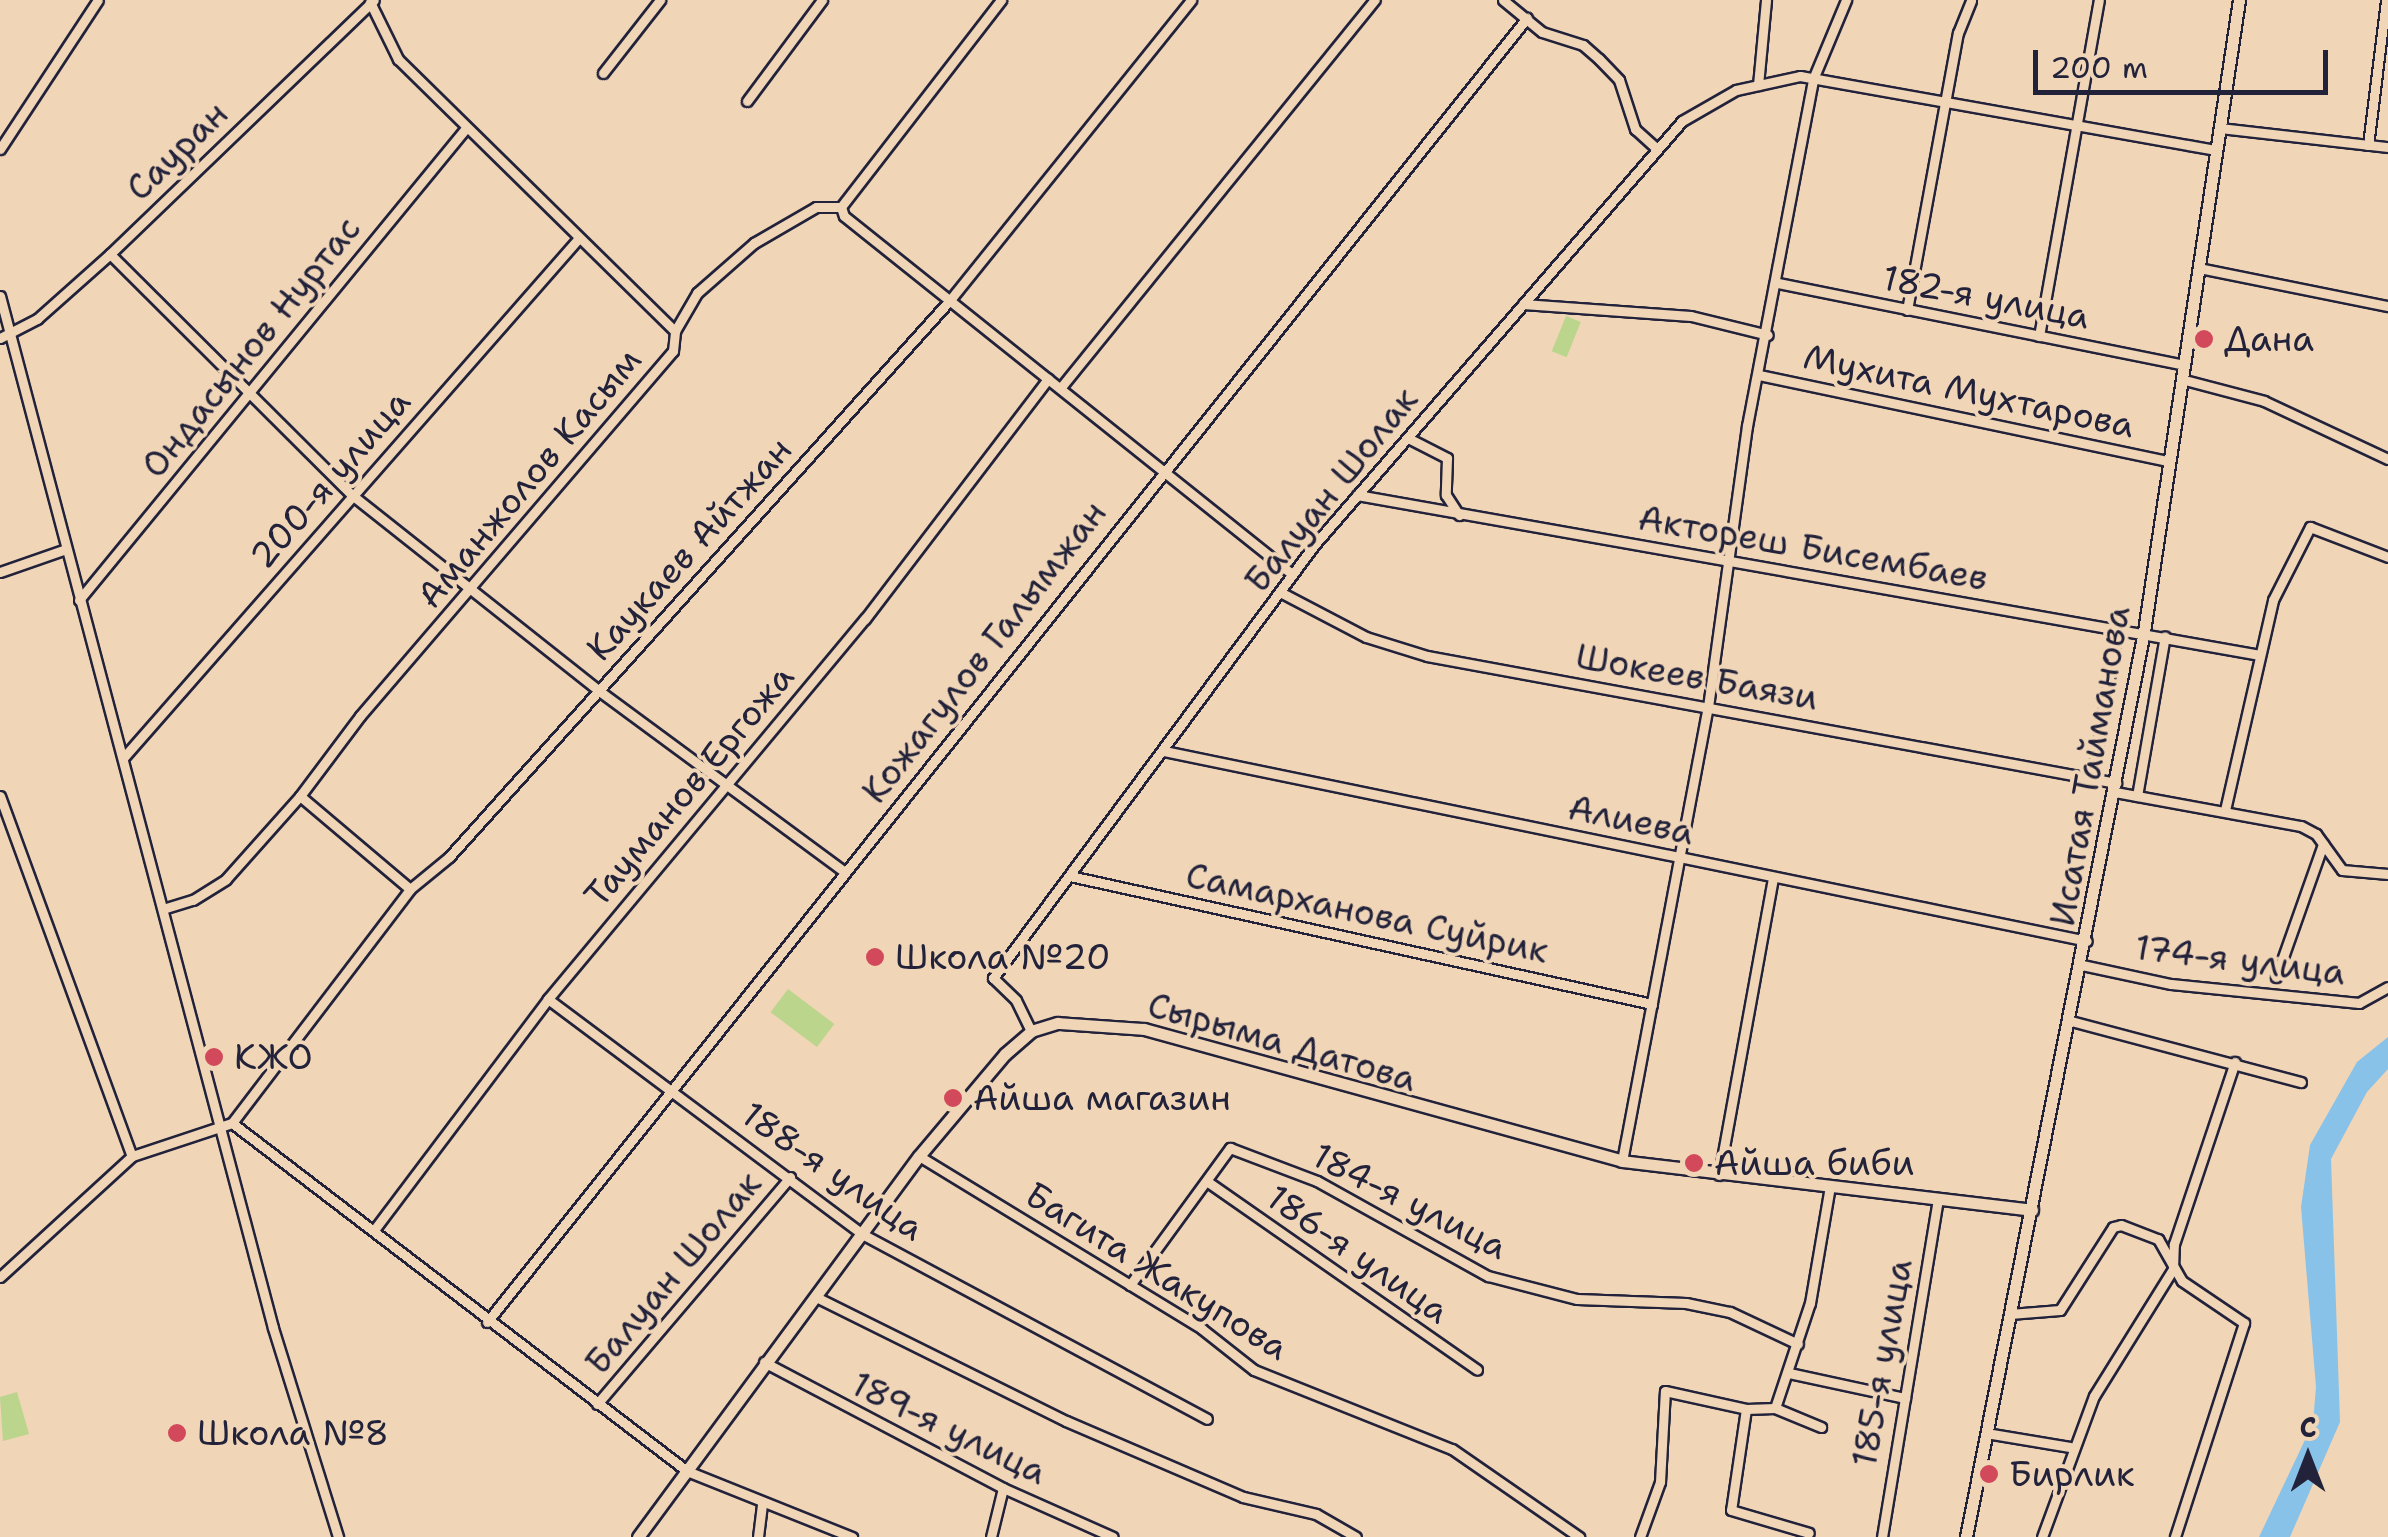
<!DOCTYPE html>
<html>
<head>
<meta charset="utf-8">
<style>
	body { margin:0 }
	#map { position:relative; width:2388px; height:1537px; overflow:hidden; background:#f0d5b7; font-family:"Shantell Sans",sans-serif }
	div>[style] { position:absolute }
	.green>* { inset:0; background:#bbd58c; transform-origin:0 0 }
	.water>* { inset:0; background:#89c2e8 }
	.roads { filter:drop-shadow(2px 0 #22223b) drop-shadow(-2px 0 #22223b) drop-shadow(0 2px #22223b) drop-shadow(0 -2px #22223b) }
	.minor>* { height:9px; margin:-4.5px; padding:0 4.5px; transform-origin:4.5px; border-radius:4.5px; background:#f0d5b7 }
	.tertiary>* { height:11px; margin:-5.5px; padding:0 5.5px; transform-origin:5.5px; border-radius:5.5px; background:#f0d5b7 }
	.dots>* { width:28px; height:28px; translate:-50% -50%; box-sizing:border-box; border:5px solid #f0d5b7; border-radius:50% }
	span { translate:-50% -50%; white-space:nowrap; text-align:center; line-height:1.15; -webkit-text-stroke:8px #f0d5b7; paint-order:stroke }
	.street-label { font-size:35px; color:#22223b }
	.poi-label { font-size:35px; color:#22223b }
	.left { translate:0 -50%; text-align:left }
	.north { position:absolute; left:2258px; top:1407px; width:100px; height:100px; -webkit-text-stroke:8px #f0d5b7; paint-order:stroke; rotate:0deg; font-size:28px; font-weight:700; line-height:40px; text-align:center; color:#22223b }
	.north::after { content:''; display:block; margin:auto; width:35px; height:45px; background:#22223b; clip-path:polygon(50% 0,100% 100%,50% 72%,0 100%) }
	.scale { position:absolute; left:2033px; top:50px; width:295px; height:45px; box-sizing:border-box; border:5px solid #22223b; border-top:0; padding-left:12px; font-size:30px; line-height:35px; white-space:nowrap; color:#22223b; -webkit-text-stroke:8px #f0d5b7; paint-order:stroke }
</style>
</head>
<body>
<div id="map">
	<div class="green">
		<i style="left:1566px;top:316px;width:16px;height:38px;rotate:22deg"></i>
		<i style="left:788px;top:989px;width:58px;height:29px;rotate:37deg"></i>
		<i style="clip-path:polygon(17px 1392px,29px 1434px,3px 1441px,0 1397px)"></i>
	</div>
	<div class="water">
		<i style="clip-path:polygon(2388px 1037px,2388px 1069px,2367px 1092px,2331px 1159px,2340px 1422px,2290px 1537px,2259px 1537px,2313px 1423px,2316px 1387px,2301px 1207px,2310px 1145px,2357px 1062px)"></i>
	</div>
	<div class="roads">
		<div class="minor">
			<i style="left:1503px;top:0;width:50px;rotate:39.4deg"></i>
			<i style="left:1542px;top:32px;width:43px;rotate:17.6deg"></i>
			<i style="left:1583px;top:45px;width:21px;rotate:41deg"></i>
			<i style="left:1599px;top:59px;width:29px;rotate:46deg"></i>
			<i style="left:1619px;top:80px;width:52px;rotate:71.9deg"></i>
			<i style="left:1635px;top:129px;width:27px;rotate:42deg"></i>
			<i style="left:370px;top:2px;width:64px;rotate:63.8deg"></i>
			<i style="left:398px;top:59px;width:388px;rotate:44.5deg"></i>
			<i style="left:603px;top:73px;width:93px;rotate:-52deg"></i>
			<i style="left:1758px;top:85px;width:85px;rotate:-84.6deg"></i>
			<i style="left:747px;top:101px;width:126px;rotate:-53.4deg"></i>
			<i style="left:2220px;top:128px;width:169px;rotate:6.5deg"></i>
			<i style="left:2368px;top:145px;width:146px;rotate:-82.9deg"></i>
			<i style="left:0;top:149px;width:178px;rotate:-56.7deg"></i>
			<i style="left:841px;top:207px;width:9px;rotate:72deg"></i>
			<i style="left:844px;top:216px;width:573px;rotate:38.63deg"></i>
			<i style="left:110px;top:254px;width:342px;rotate:44.9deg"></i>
			<i style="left:352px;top:495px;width:314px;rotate:38.4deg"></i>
			<i style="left:598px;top:690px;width:307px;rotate:36.4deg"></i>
			<i style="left:2199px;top:268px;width:193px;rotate:11.4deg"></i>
			<i style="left:1778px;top:283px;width:413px;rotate:11.4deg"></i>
			<i style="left:0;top:296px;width:1067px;rotate:75.18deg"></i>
			<i style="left:273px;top:1328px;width:219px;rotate:72.7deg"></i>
			<i style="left:1523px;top:304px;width:168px;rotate:4.1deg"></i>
			<i style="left:1691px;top:316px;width:79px;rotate:13.9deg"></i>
			<i style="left:1907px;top:310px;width:282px;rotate:-79.6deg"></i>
			<i style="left:1958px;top:33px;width:35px;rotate:-68deg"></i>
			<i style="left:2039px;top:336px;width:341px;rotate:-79.9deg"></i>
			<i style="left:0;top:338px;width:42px;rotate:-27.2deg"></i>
			<i style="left:37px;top:319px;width:98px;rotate:-41.7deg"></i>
			<i style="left:110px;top:254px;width:366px;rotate:-43.9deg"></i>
			<i style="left:1759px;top:375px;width:418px;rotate:11.9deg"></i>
			<i style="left:2181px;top:379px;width:86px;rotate:14.8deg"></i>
			<i style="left:2264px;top:401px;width:137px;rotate:25.1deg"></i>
			<i style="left:1062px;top:386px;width:497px;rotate:-51deg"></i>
			<i style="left:1408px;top:438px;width:44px;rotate:27.1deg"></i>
			<i style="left:1447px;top:458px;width:37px;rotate:92deg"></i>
			<i style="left:1446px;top:495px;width:24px;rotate:57deg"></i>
			<i style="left:1357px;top:495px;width:917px;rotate:10.05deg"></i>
			<i style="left:0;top:572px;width:70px;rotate:-19.2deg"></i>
			<i style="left:1280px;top:592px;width:97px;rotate:27.6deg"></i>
			<i style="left:1366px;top:637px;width:64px;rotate:17.3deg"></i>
			<i style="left:1427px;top:656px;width:701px;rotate:10.44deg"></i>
			<i style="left:79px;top:600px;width:610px;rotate:-50.65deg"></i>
			<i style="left:1164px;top:751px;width:942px;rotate:11.63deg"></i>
			<i style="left:124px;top:757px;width:690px;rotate:-48.76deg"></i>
			<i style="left:2092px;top:777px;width:152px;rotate:-80.2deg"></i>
			<i style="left:2115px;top:792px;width:189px;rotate:10.4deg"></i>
			<i style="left:2301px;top:826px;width:17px;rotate:28deg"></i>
			<i style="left:2316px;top:834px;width:44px;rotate:54.2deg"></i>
			<i style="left:2342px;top:870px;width:46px;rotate:5deg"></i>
			<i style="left:0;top:796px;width:383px;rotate:69.9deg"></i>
			<i style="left:300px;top:796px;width:144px;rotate:40.2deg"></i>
			<i style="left:2137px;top:796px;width:162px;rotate:-80.1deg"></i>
			<i style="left:2225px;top:810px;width:215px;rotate:-77.1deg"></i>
			<i style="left:2273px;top:600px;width:82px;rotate:-63.1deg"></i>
			<i style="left:2310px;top:527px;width:84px;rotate:21deg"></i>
			<i style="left:1070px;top:876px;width:596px;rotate:12.4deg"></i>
			<i style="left:166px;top:908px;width:28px;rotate:-17deg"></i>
			<i style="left:193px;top:900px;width:39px;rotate:-32deg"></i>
			<i style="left:226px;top:879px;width:111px;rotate:-48.3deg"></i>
			<i style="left:300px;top:796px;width:100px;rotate:-53.1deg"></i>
			<i style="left:360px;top:716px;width:481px;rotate:-49.4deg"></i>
			<i style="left:673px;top:351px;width:20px;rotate:-84deg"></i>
			<i style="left:675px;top:331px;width:44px;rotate:-59.9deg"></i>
			<i style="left:697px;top:293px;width:76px;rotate:-41.3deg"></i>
			<i style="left:754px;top:243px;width:72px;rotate:-30.1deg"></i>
			<i style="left:816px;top:207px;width:25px"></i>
			<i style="left:841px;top:207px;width:262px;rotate:-52.3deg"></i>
			<i style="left:2082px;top:965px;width:91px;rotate:12.1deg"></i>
			<i style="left:2171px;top:984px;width:189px;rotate:5.8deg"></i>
			<i style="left:2359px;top:1003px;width:33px;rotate:-29deg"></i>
			<i style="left:2276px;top:977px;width:141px;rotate:-70.5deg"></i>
			<i style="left:548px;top:999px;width:394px;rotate:36.8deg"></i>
			<i style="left:864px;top:1235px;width:389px;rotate:28.2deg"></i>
			<i style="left:2071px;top:1021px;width:238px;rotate:14.9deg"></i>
			<i style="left:1031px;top:1031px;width:34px;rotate:-116deg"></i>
			<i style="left:1016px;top:1000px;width:32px;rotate:-136deg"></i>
			<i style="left:993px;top:978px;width:540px;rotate:-53.43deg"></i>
			<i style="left:1315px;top:544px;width:560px;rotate:-49.05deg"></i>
			<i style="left:1682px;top:121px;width:62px;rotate:-29.9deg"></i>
			<i style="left:1736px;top:90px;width:66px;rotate:-12.3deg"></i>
			<i style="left:1800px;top:76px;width:423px;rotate:10.1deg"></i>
			<i style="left:232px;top:1123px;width:573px;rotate:37.41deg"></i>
			<i style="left:687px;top:1471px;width:178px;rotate:21.8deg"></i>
			<i style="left:919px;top:1156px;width:332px;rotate:31.4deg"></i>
			<i style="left:1202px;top:1329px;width:66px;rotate:38.3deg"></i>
			<i style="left:1254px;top:1370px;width:213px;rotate:21.8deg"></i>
			<i style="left:1452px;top:1449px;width:155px;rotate:34.7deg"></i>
			<i style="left:1622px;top:1161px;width:462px;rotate:-79.3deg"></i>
			<i style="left:1708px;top:707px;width:284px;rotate:-82.1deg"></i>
			<i style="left:1747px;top:426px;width:353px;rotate:-79.2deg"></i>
			<i style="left:1813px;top:79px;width:86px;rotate:-67.3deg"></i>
			<i style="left:1719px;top:1175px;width:303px;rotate:-79.7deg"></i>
			<i style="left:1208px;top:1182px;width:328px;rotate:34.9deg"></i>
			<i style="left:374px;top:1230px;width:289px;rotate:-53deg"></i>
			<i style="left:548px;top:999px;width:495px;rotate:-50.2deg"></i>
			<i style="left:865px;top:619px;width:302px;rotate:-52.7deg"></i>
			<i style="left:0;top:1277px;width:179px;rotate:-42.5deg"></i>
			<i style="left:132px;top:1156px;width:105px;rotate:-18.3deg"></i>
			<i style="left:232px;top:1123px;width:294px;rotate:-52.7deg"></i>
			<i style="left:410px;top:889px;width:50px;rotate:-39.4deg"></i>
			<i style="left:449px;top:857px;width:749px;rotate:-48.03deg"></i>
			<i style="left:950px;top:300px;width:385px;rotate:-51.2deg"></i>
			<i style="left:1130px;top:1285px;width:170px;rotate:-53.9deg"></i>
			<i style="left:1230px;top:1148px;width:93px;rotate:20.8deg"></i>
			<i style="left:1317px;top:1181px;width:196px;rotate:29.1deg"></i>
			<i style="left:1488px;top:1276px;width:92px;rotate:14.5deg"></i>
			<i style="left:1577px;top:1299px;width:109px;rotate:2.1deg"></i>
			<i style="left:1686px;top:1303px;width:45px;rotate:11.6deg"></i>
			<i style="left:1730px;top:1312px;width:75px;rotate:25.2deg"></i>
			<i style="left:816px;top:1297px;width:279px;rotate:26.4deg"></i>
			<i style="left:1066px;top:1421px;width:193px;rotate:23.2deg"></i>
			<i style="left:1243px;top:1497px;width:75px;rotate:13.1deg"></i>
			<i style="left:1316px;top:1514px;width:46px;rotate:29.9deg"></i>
			<i style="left:2010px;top:1314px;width:50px;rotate:-4.6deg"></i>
			<i style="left:2060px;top:1310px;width:98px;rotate:-57.4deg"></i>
			<i style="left:2113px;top:1227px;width:8px;rotate:-14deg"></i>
			<i style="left:2121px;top:1225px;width:40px;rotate:21deg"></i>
			<i style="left:2158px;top:1239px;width:48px;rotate:60.3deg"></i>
			<i style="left:2182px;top:1281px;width:75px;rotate:34.1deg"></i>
			<i style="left:2244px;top:1323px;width:225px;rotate:107.9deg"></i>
			<i style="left:487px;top:1322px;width:1668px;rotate:-51.43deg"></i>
			<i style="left:764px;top:1362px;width:270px;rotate:27.8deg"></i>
			<i style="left:1003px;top:1488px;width:120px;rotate:24deg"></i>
			<i style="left:1789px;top:1373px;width:119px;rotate:12.2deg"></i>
			<i style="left:597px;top:1404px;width:298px;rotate:-49.6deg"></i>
			<i style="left:1775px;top:1408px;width:111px;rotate:-71.6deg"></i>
			<i style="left:1810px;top:1303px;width:119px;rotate:-80.3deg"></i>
			<i style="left:1746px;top:1409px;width:102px;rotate:98.4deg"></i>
			<i style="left:1731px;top:1510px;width:81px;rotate:16.4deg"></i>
			<i style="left:1986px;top:1433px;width:85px;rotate:9.5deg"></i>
			<i style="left:758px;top:1537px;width:34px;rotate:-83deg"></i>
			<i style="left:991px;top:1537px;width:50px;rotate:-76.2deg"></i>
			<i style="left:1640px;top:1537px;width:59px;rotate:-70deg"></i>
			<i style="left:1660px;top:1482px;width:91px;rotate:-86.9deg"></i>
			<i style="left:1665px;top:1391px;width:83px;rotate:12.5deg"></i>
			<i style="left:1746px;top:1409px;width:29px;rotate:-2deg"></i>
			<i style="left:1775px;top:1408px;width:50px;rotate:22.4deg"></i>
			<i style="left:1882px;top:1537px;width:343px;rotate:-80.6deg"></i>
			<i style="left:2042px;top:1537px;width:150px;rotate:-69.8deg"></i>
			<i style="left:2094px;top:1396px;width:150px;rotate:-58.1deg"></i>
			<i style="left:2173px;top:1269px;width:25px;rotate:-88deg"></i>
			<i style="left:2174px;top:1244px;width:192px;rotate:-71.5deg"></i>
		</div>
		<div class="tertiary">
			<i style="left:638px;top:1537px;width:473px;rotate:-53.6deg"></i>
			<i style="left:919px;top:1156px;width:133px;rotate:-49.9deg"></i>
			<i style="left:1005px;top:1054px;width:35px;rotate:-41deg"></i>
			<i style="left:1031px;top:1031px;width:28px;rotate:-17deg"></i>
			<i style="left:1058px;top:1023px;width:86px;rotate:4deg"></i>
			<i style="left:1144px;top:1029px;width:496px;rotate:15.4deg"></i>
			<i style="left:1622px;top:1161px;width:413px;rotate:6.8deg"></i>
			<i style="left:1966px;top:1537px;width:923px;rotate:-78.88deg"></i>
			<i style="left:2144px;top:631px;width:638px;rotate:-81.44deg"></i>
		</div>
	</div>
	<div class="dots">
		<i style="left:2204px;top:339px;background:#d1495b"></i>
		<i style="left:875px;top:957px;background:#d1495b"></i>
		<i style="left:214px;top:1057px;background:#d1495b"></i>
		<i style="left:953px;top:1098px;background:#d1495b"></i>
		<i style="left:1694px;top:1163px;background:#d1495b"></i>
		<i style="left:177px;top:1433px;background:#d1495b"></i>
		<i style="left:1989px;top:1474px;background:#d1495b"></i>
	</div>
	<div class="street-label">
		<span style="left:177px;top:151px;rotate:-44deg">Сауран</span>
		<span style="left:1986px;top:297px;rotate:11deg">182-я улица</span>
		<span style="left:251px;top:347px;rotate:-51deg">Ондасынов Нуртас</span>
		<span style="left:1969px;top:391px;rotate:12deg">Мухита Мухтарова</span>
		<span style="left:529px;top:478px;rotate:-50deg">Аманжолов Касым</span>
		<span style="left:330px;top:479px;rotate:-49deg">200-я улица</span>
		<span style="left:1331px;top:490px;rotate:-51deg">Балуан Шолак</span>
		<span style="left:1813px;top:548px;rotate:10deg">Актореш Бисембаев</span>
		<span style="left:689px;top:549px;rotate:-48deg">Каукаев Айтжан</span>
		<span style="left:984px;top:652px;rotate:-52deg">Кожагулов Галымжан</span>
		<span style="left:1697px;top:677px;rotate:10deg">Шокеев Баязи</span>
		<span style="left:2090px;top:766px;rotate:-80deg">Исатая Тайманова</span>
		<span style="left:689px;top:786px;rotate:-50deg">Тауманов Ергожа</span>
		<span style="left:1631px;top:820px;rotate:12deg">Алиева</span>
		<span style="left:1367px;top:913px;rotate:12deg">Самарханова Суйрик</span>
		<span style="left:2240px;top:960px;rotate:7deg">174-я улица</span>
		<span style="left:1282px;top:1042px;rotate:16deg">Сырыма Датова</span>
		<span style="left:833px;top:1171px;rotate:35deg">188-я улица</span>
		<span style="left:1410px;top:1201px;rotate:27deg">184-я улица</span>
		<span style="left:1358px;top:1254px;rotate:35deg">186-я улица</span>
		<span style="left:1157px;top:1271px;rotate:32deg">Багита Жакупова</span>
		<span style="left:673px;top:1273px;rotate:-50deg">Балуан Шолак</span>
		<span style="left:1882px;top:1363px;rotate:-80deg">185-я улица</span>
		<span style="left:949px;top:1428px;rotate:26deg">189-я улица</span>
	</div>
	<div class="poi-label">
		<span class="left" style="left:2224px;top:339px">Дана</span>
		<span class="left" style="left:895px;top:957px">Школа №20</span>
		<span class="left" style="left:234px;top:1057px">КЖО</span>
		<span class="left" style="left:973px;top:1098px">Айша магазин</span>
		<span class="left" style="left:1714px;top:1163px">Айша биби</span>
		<span class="left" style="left:197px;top:1433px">Школа №8</span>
		<span class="left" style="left:2009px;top:1474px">Бирлик</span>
	</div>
	<div class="north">С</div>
	<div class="scale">200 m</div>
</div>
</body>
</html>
